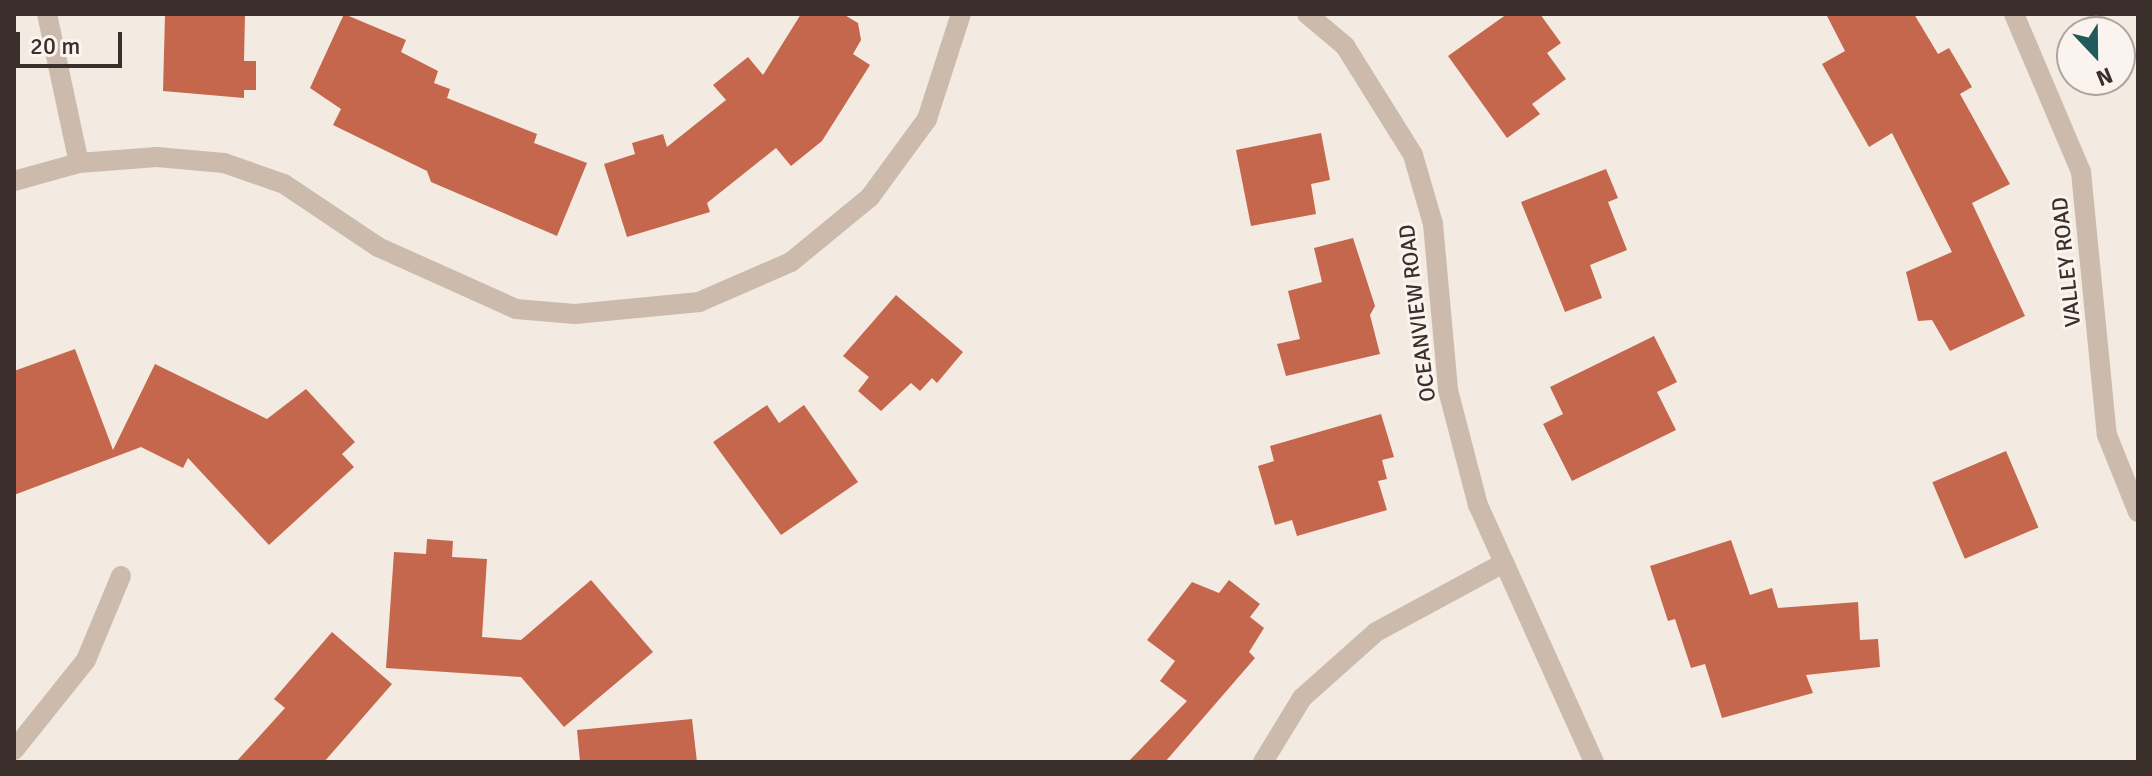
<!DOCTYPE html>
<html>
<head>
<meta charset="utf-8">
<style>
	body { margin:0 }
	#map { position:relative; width:2152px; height:776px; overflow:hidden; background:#f3eae1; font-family:Signika,sans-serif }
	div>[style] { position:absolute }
	.building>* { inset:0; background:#c5674d; transform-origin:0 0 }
	.minor>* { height:20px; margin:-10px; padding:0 10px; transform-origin:10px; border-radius:10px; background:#ccbaac }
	span { translate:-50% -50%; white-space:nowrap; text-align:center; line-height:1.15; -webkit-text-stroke:6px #fbf4ee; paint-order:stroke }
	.street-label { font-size:22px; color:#3a2f2b }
	.frame { position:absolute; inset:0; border:16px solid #3a2f2b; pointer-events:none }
	.north { position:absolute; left:2056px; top:16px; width:80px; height:80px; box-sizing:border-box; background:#fbf4ee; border:2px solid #aea5a0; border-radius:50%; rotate:158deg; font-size:22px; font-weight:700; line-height:32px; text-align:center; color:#3a2f2b }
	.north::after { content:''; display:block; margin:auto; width:28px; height:36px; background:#205a5c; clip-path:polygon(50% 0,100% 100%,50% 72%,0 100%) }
	.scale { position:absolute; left:16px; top:32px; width:106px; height:36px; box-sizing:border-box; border:4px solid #3a2f2b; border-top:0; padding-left:10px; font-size:24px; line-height:28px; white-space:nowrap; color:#3a2f2b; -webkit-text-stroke:6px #fbf4ee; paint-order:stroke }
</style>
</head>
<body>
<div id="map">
	<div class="building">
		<i style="clip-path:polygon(165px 14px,245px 14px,244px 61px,256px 61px,256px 90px,244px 90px,244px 98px,163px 91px)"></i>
		<i style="clip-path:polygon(344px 14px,406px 40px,401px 52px,438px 71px,434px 83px,450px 89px,447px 98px,537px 134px,534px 143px,587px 163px,557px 236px,431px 182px,427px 171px,333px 125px,341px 109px,310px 88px)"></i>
		<i style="clip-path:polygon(801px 14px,843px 14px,858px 23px,861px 40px,853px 54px,870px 65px,822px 141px,791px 166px,776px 148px,707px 203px,710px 212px,627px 237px,604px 164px,635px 154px,632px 143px,663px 134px,667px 147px,726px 100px,713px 85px,748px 57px,763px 75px)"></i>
		<i style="clip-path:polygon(1507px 14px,1540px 14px,1561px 43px,1547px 53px,1566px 79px,1532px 104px,1540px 114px,1507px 138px,1448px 56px)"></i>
		<i style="clip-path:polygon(1826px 14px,1914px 14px,1938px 54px,1949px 48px,1972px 87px,1960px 94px,2010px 184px,1972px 203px,2025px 316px,1950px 351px,1932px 320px,1918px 321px,1906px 272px,1952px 252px,1892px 133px,1869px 147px,1822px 64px,1845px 51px)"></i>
		<i style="clip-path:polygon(1321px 133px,1330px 180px,1311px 184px,1316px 214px,1251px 226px,1236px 150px)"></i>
		<i style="clip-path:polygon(1606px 169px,1618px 198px,1608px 202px,1627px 250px,1590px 265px,1602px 298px,1565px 312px,1521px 202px)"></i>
		<i style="clip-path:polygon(1353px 238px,1375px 306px,1370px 315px,1380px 354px,1286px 376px,1277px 344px,1300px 339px,1288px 291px,1322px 282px,1314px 248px)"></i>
		<i style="clip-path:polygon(896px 295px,963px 352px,937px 383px,932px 378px,920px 391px,911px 383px,881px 411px,858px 391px,869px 377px,843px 356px)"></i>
		<i style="clip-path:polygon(1654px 336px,1677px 382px,1657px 392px,1676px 430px,1572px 481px,1543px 424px,1563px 414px,1550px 387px)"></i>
		<i style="clip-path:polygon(75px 349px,113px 450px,155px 364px,267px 419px,306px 389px,355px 442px,342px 454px,354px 467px,269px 545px,188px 458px,183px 468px,141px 447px,14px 495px,14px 371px)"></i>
		<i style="clip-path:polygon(767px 405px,779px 423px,804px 405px,858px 482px,781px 535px,713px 442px)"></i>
		<i style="clip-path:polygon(1381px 414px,1394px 457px,1382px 460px,1387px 479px,1378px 481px,1387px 510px,1297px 536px,1292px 520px,1275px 525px,1258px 466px,1274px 461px,1270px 446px)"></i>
		<i style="left:2006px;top:451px;width:83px;height:80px;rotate:67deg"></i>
		<i style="clip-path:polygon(427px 539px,453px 541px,452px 557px,487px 559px,482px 637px,521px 640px,591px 580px,653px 652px,564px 727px,521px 677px,386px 668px,394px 552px,426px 554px)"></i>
		<i style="clip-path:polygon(1731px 540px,1750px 595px,1772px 588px,1778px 608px,1858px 602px,1860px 640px,1878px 639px,1880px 667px,1806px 675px,1813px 693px,1722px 718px,1705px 664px,1691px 668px,1675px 619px,1668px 621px,1650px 566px)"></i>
		<i style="clip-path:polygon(1229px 580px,1260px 604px,1250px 617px,1264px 628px,1249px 652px,1255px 658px,1165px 762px,1128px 762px,1187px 701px,1160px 681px,1175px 661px,1147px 640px,1192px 582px,1219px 593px)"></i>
		<i style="clip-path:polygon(332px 632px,392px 684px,324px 762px,236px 762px,285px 708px,274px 699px)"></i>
		<i style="clip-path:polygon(692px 719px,697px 762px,580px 762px,577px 730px)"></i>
	</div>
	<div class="minor">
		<i style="left:47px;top:14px;width:152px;rotate:77.9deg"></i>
		<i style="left:1307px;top:14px;width:50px;rotate:40.1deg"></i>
		<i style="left:1345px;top:46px;width:128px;rotate:58deg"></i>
		<i style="left:1413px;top:155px;width:72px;rotate:73.8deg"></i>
		<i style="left:1433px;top:224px;width:167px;rotate:84.8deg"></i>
		<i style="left:1448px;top:390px;width:119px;rotate:75.4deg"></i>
		<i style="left:1478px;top:505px;width:282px;rotate:65.7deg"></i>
		<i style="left:2014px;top:14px;width:172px;rotate:67deg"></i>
		<i style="left:2081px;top:172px;width:264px;rotate:84.4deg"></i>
		<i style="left:2107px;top:435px;width:83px;rotate:68.1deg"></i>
		<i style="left:14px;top:181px;width:67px;rotate:-15.5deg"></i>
		<i style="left:79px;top:163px;width:78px;rotate:-4.4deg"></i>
		<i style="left:157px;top:157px;width:67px;rotate:5.1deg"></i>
		<i style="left:224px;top:163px;width:64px;rotate:19.3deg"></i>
		<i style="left:284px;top:184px;width:113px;rotate:33.8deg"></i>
		<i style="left:378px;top:247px;width:151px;rotate:24.2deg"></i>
		<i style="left:516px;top:309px;width:59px;rotate:4.8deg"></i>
		<i style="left:575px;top:314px;width:125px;rotate:-5.5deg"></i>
		<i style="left:699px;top:302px;width:100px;rotate:-23.5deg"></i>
		<i style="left:791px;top:262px;width:102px;rotate:-39.4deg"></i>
		<i style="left:870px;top:197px;width:97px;rotate:-53.8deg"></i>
		<i style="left:927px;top:119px;width:110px;rotate:-72.1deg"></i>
		<i style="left:14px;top:750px;width:115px;rotate:-51.3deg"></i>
		<i style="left:86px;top:660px;width:91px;rotate:-67.4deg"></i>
		<i style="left:1263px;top:762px;width:75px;rotate:-58.6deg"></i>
		<i style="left:1302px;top:698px;width:99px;rotate:-41.7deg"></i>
		<i style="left:1376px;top:632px;width:143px;rotate:-28.4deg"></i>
	</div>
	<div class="street-label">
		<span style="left:2066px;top:262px;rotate:-96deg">VALLEY ROAD</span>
		<span style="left:1417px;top:313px;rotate:-97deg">OCEANVIEW ROAD</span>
	</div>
	<div class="frame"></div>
	<div class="north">N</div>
	<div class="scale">20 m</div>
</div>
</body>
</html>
